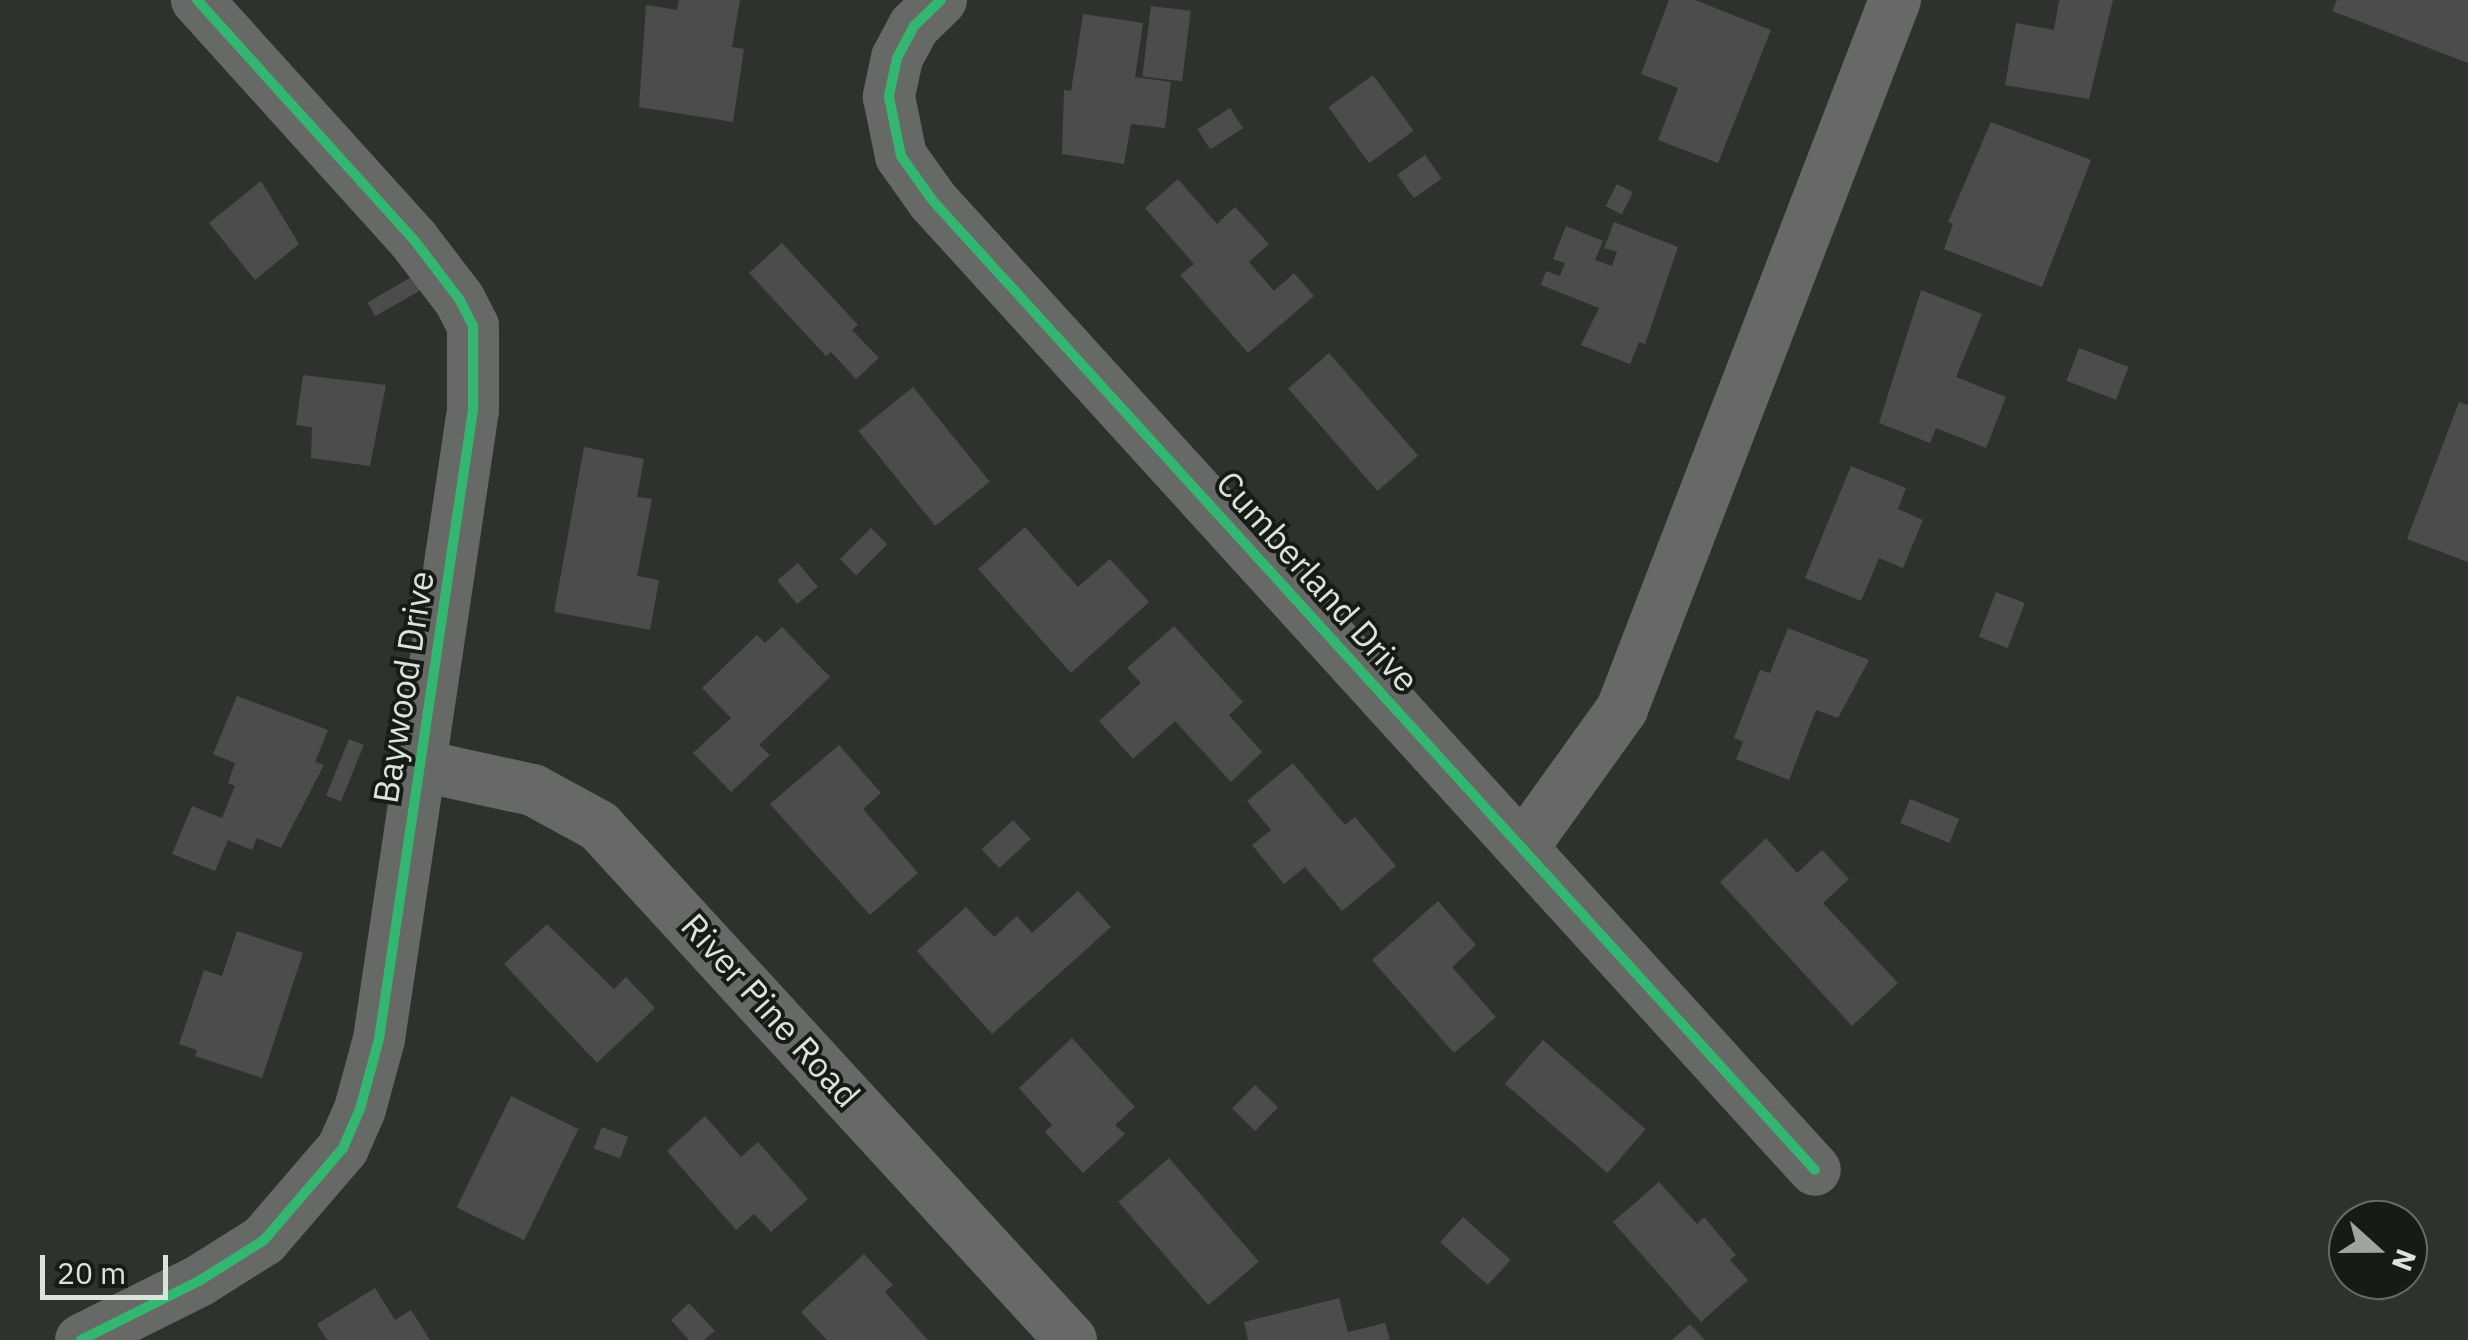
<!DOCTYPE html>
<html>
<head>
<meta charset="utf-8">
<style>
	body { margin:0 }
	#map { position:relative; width:2468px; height:1340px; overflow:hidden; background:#2d322d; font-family:"IBM Plex Sans",sans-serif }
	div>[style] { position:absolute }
	.building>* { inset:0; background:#4c4c4c; transform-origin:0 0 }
	.minor>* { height:52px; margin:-26px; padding:0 26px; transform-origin:26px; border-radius:26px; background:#666966 }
	.cycleway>* { height:10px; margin:-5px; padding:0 5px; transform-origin:5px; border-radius:5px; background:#33b770 }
	span { translate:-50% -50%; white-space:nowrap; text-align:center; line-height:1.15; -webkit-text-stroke:8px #171b16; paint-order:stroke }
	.street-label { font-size:35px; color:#dce3db }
	.north { position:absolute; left:2328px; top:1200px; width:100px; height:100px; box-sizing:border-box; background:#171b16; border:2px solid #666b65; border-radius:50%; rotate:111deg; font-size:28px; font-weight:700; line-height:40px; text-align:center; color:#dce3db }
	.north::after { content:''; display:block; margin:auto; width:35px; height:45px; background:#9fa59e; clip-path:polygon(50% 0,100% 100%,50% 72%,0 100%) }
	.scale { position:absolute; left:40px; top:1255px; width:128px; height:45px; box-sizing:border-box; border:5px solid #dce3db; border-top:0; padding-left:12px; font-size:30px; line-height:35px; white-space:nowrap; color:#dce3db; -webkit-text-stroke:8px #171b16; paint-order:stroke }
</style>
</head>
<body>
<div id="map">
	<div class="building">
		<i style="clip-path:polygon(679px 0,740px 0,732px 47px,744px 49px,733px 122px,639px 107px,646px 5px,677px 10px)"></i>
		<i style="clip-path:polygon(1669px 0,1695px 0,1771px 30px,1718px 163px,1658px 140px,1678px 88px,1641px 74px)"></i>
		<i style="clip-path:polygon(2059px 0,2113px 0,2089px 99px,2005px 85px,2016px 23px,2054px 30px)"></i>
		<i style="clip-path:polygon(2337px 0,2468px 0,2468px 63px,2332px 11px)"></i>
		<i style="left:1151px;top:6px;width:40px;height:71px;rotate:7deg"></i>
		<i style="clip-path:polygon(1083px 14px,1143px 23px,1135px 77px,1171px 82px,1165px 128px,1131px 124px,1124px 164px,1062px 154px,1064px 90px,1071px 91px)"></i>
		<i style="left:1373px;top:75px;width:69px;height:55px;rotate:54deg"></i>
		<i style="left:1230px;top:108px;width:24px;height:39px;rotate:57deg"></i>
		<i style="clip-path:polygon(1991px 122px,2091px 160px,2042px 287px,1944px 249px,1953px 224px,1948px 222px)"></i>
		<i style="left:1425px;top:155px;width:29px;height:34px;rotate:55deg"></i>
		<i style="clip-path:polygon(1178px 179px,1217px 224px,1235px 207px,1269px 244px,1249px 262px,1274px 291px,1294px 273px,1314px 296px,1248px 353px,1180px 275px,1194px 264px,1145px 208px)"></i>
		<i style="clip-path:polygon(261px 181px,299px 244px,255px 280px,209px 223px)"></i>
		<i style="left:1617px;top:184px;width:18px;height:25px;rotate:27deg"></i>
		<i style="clip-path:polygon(1614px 222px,1678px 247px,1645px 344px,1639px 342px,1630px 364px,1581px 345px,1599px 308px,1541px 285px,1546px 271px,1560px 276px,1565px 263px,1553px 259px,1566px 226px,1603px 241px,1595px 260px,1612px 266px,1617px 252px,1604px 248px)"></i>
		<i style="clip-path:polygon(782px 243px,858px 325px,852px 330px,879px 358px,856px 379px,831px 352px,826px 356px,749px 273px)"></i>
		<i style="left:415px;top:275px;width:16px;height:55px;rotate:60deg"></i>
		<i style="clip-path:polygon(1921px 290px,1982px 314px,1956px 377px,2006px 397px,1986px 448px,1936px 428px,1930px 443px,1879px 423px)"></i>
		<i style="left:2079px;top:348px;width:53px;height:35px;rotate:21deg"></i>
		<i style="left:1329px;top:353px;width:136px;height:54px;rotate:49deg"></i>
		<i style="clip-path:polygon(303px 375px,386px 385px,370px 466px,311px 458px,312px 427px,296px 425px)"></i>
		<i style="left:913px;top:387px;width:122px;height:70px;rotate:51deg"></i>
		<i style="clip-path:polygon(2459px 402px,2468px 405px,2468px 562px,2407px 539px)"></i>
		<i style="clip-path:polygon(584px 447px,644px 459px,637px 497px,652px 499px,637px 576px,659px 580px,650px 630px,554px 612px)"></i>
		<i style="clip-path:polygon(1851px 466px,1906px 488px,1898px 509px,1923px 520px,1903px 568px,1879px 558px,1861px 601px,1805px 578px)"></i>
		<i style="clip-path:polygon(1025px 527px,1078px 587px,1110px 559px,1149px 602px,1071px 673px,978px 569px)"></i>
		<i style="left:871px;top:528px;width:23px;height:44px;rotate:45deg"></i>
		<i style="left:798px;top:563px;width:31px;height:27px;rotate:50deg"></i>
		<i style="left:1996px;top:592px;width:31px;height:48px;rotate:21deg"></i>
		<i style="clip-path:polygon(1174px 626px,1243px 702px,1229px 715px,1262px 752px,1231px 782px,1175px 721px,1133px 759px,1099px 721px,1141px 683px,1127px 668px)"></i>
		<i style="clip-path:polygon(782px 627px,830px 677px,759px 745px,770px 755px,731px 792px,693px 753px,731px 718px,702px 688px,757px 635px,765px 643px)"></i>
		<i style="clip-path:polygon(1788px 628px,1869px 660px,1838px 718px,1816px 710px,1789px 780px,1736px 759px,1743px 742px,1734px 738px,1760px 670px,1770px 673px)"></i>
		<i style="clip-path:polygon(237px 696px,328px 730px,315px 762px,324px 765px,281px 848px,257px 838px,252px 850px,228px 840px,215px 871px,172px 854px,192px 806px,222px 818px,235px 786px,228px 783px,235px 763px,213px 754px)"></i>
		<i style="left:349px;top:739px;width:16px;height:61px;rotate:22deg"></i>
		<i style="clip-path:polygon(839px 745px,881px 793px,863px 809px,918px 873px,870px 915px,770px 804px)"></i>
		<i style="clip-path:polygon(1293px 763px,1345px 825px,1355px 817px,1396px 866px,1342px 911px,1305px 867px,1284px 884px,1252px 845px,1271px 830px,1247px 801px)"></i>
		<i style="left:1910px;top:799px;width:53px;height:26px;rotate:22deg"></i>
		<i style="left:1013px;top:820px;width:26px;height:43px;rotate:47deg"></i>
		<i style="clip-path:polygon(1766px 838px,1797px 873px,1822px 850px,1849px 879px,1823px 903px,1898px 983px,1852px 1026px,1720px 882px)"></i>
		<i style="clip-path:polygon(1078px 891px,1111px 927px,992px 1034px,917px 951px,966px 907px,994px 937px,1017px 916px,1032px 933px)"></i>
		<i style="clip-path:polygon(1438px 901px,1476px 945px,1452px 967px,1496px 1017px,1454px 1053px,1372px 960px)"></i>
		<i style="clip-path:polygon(547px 924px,614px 989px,626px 977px,655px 1008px,597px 1063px,504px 964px)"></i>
		<i style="clip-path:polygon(237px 931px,303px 953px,262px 1078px,195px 1056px,197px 1050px,179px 1044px,204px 970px,222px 976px)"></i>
		<i style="clip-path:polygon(1072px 1038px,1135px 1107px,1115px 1125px,1125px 1134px,1083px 1173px,1045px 1132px,1052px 1125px,1019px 1088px)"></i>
		<i style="left:1543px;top:1040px;width:136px;height:58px;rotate:41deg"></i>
		<i style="left:1255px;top:1085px;width:32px;height:33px;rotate:44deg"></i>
		<i style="left:511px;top:1096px;width:75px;height:124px;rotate:26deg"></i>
		<i style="clip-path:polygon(705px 1116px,741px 1157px,758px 1142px,808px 1199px,771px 1232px,754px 1214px,736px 1230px,667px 1151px)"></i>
		<i style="left:602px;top:1127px;width:28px;height:23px;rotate:21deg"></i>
		<i style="left:1169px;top:1158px;width:137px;height:67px;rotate:49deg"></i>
		<i style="clip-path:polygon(1659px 1182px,1697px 1224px,1704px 1217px,1736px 1255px,1730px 1260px,1748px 1280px,1701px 1322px,1613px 1222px)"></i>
		<i style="left:1463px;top:1217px;width:64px;height:34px;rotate:42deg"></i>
		<i style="clip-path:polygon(864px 1254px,893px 1285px,885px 1292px,928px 1340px,827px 1340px,801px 1312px)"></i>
		<i style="clip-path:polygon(375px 1288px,395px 1320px,411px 1310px,430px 1340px,327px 1340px,317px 1324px)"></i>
		<i style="clip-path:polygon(1339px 1298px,1348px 1332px,1385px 1323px,1390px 1340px,1248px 1340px,1244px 1322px)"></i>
		<i style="clip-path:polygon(689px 1303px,715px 1331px,704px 1340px,689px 1340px,671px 1320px)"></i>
		<i style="clip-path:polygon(1690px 1324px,1705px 1340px,1672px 1340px)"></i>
	</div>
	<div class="minor">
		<i style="left:941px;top:0;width:37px;rotate:136deg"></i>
		<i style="left:914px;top:26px;width:36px;rotate:118deg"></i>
		<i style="left:897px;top:58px;width:40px;rotate:102deg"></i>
		<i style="left:889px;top:97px;width:60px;rotate:78.5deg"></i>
		<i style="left:901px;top:156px;width:55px;rotate:54.6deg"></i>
		<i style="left:933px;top:201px;width:1310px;rotate:47.69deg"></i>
		<i style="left:418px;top:765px;width:118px;rotate:12.3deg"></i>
		<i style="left:533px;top:790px;width:75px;rotate:28.6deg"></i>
		<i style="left:599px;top:826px;width:698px;rotate:47.44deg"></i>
		<i style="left:1523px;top:847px;width:170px;rotate:-54.3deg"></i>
		<i style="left:1622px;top:709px;width:760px;rotate:-68.94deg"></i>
		<i style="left:81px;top:1340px;width:132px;rotate:-26.6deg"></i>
		<i style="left:199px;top:1281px;width:77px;rotate:-32.2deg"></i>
		<i style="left:264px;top:1240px;width:121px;rotate:-49.3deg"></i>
		<i style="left:343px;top:1148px;width:43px;rotate:-66.4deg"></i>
		<i style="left:360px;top:1109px;width:73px;rotate:-74.8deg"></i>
		<i style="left:379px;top:1039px;width:636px;rotate:-81.5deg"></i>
		<i style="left:473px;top:410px;width:84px;rotate:-90deg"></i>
		<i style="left:473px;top:326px;width:30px;rotate:-117deg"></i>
		<i style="left:459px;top:299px;width:74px;rotate:-127.3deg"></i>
		<i style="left:414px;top:240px;width:324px;rotate:-132.1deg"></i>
	</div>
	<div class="cycleway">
		<i style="left:941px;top:0;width:37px;rotate:136deg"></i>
		<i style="left:914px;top:26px;width:36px;rotate:118deg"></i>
		<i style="left:897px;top:58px;width:40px;rotate:102deg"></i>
		<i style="left:889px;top:97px;width:60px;rotate:78.5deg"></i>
		<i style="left:901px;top:156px;width:55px;rotate:54.6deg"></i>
		<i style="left:933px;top:201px;width:1310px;rotate:47.69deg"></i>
		<i style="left:81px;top:1340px;width:132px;rotate:-26.6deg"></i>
		<i style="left:199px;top:1281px;width:77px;rotate:-32.2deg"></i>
		<i style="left:264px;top:1240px;width:121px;rotate:-49.3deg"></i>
		<i style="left:343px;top:1148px;width:43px;rotate:-66.4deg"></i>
		<i style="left:360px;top:1109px;width:73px;rotate:-74.8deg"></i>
		<i style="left:379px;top:1039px;width:636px;rotate:-81.5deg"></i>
		<i style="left:473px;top:410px;width:84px;rotate:-90deg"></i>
		<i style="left:473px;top:326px;width:30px;rotate:-117deg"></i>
		<i style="left:459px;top:299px;width:74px;rotate:-127.3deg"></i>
		<i style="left:414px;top:240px;width:324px;rotate:-132.1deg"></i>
	</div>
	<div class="street-label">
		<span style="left:1318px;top:581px;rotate:48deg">Cumberland Drive</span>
		<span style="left:403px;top:687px;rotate:-81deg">Baywood Drive</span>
		<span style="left:771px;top:1010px;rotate:48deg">River Pine Road</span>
	</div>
	<div class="north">N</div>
	<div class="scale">20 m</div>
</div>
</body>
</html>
